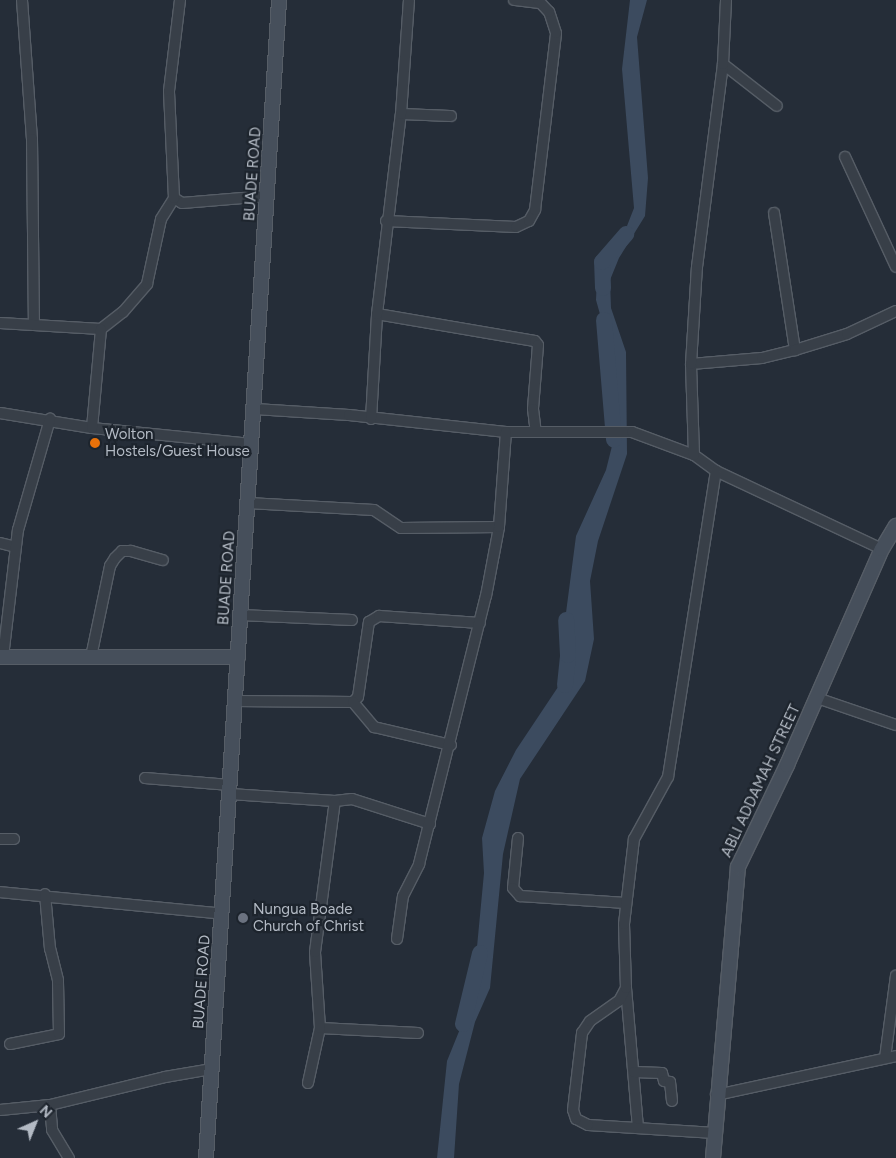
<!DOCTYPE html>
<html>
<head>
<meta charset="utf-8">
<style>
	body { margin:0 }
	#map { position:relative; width:896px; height:1158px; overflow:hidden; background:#252d38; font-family:Figtree,sans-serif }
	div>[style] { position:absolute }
	.water>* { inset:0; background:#3c4b5f }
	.river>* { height:16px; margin:-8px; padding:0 8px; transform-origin:8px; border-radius:8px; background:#3c4b5f }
	.roads { filter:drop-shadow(1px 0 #565d66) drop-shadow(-1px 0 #565d66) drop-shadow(0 1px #565d66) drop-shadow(0 -1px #565d66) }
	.street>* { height:10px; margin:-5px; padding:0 5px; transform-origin:5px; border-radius:5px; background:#383f48 }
	.secondary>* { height:14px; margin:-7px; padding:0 7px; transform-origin:7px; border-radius:7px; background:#464f5b }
	.dots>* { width:14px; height:14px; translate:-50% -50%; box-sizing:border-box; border:2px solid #1d242d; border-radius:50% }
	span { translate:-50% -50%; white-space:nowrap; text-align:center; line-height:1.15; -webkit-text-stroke:4.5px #1d242d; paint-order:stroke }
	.street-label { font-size:15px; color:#b3bac4 }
	.poi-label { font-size:15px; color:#b3bac4 }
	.left { translate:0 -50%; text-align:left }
	.north { position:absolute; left:10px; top:1098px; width:50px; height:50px; -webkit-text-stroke:4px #1d242d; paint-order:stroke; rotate:44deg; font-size:14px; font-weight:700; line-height:20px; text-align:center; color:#b3bac4 }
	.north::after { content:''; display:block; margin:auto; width:18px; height:22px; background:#b3bac4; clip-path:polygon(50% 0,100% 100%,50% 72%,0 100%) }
</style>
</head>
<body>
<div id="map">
	<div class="water">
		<i style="clip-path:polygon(630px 0,647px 0,637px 37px,648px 178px,645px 216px,619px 258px,610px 280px,611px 308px,626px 352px,627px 454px,598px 541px,590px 581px,594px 639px,585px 681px,520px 779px,503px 854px,490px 988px,475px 1022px,459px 1084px,454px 1158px,437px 1158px,447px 1061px,477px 987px,475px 968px,484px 873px,482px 838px,495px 791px,516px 750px,562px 681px,571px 655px,564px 628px,576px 536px,606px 470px,612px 446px,615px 368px,596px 300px,597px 276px,625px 231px,634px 208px,622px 69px)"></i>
	</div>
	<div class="river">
		<i style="left:603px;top:288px;width:26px;rotate:-92deg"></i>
		<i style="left:602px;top:262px;width:37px;rotate:-49deg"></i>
		<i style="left:604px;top:320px;width:120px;rotate:85.2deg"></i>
		<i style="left:565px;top:685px;width:30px;rotate:-84deg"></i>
		<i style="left:568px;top:655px;width:35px;rotate:-93deg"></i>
		<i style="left:463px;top:1024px;width:73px;rotate:-76.5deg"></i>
	</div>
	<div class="roads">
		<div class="street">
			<i style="left:22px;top:0;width:139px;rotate:85.9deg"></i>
			<i style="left:32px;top:139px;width:186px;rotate:89.4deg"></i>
			<i style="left:514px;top:0;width:25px;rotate:7deg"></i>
			<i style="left:723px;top:64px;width:68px;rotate:37.9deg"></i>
			<i style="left:401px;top:114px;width:50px;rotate:2.3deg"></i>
			<i style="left:845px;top:157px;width:121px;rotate:65.1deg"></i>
			<i style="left:174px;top:198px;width:9px;rotate:32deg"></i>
			<i style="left:182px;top:203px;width:85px;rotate:-4.7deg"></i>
			<i style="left:774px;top:213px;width:139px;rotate:81.3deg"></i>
			<i style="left:386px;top:221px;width:130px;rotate:2.6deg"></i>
			<i style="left:516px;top:227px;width:14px;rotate:-25deg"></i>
			<i style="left:529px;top:221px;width:13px;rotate:-61deg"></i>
			<i style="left:535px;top:210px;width:178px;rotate:-83.2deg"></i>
			<i style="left:556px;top:33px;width:22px;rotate:-108deg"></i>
			<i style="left:549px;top:12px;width:16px;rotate:-133deg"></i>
			<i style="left:377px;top:314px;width:160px;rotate:9.7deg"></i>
			<i style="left:535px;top:341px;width:5px;rotate:53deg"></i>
			<i style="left:538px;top:345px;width:64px;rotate:94.5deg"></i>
			<i style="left:533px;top:409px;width:23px;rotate:83deg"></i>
			<i style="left:0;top:323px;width:101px;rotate:3.4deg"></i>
			<i style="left:101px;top:329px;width:28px;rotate:-38deg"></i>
			<i style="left:123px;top:312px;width:37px;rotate:-49deg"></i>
			<i style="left:147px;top:284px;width:66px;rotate:-77.8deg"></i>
			<i style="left:161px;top:219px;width:25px;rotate:-58deg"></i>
			<i style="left:174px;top:198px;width:107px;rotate:-92.7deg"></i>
			<i style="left:169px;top:91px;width:92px;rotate:-83.1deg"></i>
			<i style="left:691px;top:364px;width:71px;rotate:-4.8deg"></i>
			<i style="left:762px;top:358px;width:34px;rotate:-14deg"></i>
			<i style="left:795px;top:350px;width:54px;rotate:-17.1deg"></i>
			<i style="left:847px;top:334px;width:54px;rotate:-25.1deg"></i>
			<i style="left:255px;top:409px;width:94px;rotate:3.7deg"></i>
			<i style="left:349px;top:415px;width:158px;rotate:6.2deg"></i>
			<i style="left:506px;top:432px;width:126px"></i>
			<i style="left:632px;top:432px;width:66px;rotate:20.4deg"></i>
			<i style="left:694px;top:455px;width:27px;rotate:36deg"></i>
			<i style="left:716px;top:471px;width:183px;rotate:25.2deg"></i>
			<i style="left:0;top:413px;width:93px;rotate:9.3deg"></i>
			<i style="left:92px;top:428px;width:160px;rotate:5.7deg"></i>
			<i style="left:371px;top:419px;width:105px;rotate:-86.7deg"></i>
			<i style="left:377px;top:314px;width:201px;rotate:-83.2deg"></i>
			<i style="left:401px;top:114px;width:114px;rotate:-86deg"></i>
			<i style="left:92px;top:428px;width:99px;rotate:-84.8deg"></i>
			<i style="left:694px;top:455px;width:91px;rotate:-91.9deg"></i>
			<i style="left:691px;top:364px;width:97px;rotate:-86.5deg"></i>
			<i style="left:697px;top:267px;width:205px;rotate:-82.7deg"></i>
			<i style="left:723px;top:64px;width:64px;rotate:-87.3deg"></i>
			<i style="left:248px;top:503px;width:126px;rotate:3.2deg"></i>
			<i style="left:374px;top:510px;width:32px;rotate:34deg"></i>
			<i style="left:401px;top:528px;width:98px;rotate:-0.6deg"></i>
			<i style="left:0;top:543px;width:16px;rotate:14deg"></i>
			<i style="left:240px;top:615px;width:112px;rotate:2.6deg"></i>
			<i style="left:3px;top:657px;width:128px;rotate:-83.3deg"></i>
			<i style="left:18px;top:530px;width:116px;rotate:-73.9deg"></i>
			<i style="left:91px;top:657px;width:93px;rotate:-78.2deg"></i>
			<i style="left:110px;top:566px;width:9px;rotate:-58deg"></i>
			<i style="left:115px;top:558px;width:10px;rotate:-45deg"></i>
			<i style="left:122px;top:551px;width:9px"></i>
			<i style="left:131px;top:551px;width:33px;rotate:16deg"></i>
			<i style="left:817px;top:698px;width:83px;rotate:18.9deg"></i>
			<i style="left:235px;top:701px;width:118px;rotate:0.5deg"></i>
			<i style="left:353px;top:702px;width:7px;rotate:-45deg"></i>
			<i style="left:358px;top:697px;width:76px;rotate:-81.7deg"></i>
			<i style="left:369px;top:622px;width:12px;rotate:-31deg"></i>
			<i style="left:379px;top:616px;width:101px;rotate:4deg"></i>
			<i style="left:353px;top:702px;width:33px;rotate:50deg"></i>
			<i style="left:374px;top:727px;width:79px;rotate:13.2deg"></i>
			<i style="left:145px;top:778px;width:85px;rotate:4.7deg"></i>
			<i style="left:230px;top:794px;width:105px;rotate:3.8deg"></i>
			<i style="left:335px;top:801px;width:17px;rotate:-7deg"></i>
			<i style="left:352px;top:799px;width:82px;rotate:17.8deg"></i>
			<i style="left:518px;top:838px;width:50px;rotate:95.7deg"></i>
			<i style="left:513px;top:888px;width:11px;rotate:49deg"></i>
			<i style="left:520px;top:896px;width:106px;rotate:3.8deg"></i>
			<i style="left:0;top:839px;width:14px"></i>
			<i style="left:0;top:892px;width:224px;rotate:5.6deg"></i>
			<i style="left:397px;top:939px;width:43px;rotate:-82.1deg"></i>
			<i style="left:403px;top:896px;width:36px;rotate:-63deg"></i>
			<i style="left:419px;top:864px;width:276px;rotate:-76deg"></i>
			<i style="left:486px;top:596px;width:70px;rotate:-79.3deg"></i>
			<i style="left:499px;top:527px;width:95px;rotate:-85.8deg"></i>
			<i style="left:626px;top:988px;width:140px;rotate:85.1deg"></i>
			<i style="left:320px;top:1028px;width:98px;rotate:2.9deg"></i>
			<i style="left:10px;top:1044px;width:50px;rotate:-11.5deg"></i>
			<i style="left:59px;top:1034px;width:54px;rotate:-91.1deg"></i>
			<i style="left:58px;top:980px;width:32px;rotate:-104deg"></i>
			<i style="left:50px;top:949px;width:55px;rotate:-95.2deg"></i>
			<i style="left:885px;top:1058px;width:83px;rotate:-82.4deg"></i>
			<i style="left:634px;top:1072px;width:28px;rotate:2deg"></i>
			<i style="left:662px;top:1073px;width:8px;rotate:76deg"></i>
			<i style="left:664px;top:1081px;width:6px;rotate:9deg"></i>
			<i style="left:670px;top:1082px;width:19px;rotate:84deg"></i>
			<i style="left:308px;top:1083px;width:56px;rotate:-77.7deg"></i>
			<i style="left:320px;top:1028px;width:76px;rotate:-93.8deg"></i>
			<i style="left:315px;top:952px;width:152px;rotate:-82.5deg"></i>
			<i style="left:716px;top:1095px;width:184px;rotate:-12.2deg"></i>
			<i style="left:50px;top:1105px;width:25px;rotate:85deg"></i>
			<i style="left:52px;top:1130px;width:33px;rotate:59deg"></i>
			<i style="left:0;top:1110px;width:50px;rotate:-5.7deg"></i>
			<i style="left:50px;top:1105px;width:118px;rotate:-13.7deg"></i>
			<i style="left:165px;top:1077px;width:48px;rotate:-9.7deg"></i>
			<i style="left:715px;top:1133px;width:127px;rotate:-176.4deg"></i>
			<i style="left:588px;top:1125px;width:13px;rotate:-153deg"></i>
			<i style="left:576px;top:1119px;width:9px;rotate:-108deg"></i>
			<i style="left:573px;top:1110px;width:78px;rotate:-83.3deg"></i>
			<i style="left:582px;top:1033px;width:14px;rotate:-56deg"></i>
			<i style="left:590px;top:1021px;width:35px;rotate:-35deg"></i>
			<i style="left:619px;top:1001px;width:15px;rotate:-62deg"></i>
			<i style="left:626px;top:988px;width:64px;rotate:-91.8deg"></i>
			<i style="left:624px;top:924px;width:86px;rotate:-83.3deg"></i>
			<i style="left:634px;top:839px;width:71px;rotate:-61.3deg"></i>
			<i style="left:668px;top:777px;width:310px;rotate:-81.1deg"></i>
		</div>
		<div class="secondary">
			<i style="left:0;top:657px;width:238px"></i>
			<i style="left:206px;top:1158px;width:1160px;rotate:-86.39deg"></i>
			<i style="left:713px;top:1158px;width:292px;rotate:-85.1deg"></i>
			<i style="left:738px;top:867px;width:113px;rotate:-64.3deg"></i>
			<i style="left:787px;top:765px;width:236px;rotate:-66.3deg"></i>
			<i style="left:882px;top:549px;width:27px;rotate:-59deg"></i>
		</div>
	</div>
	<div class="dots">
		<i style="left:95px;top:443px;background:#e8710a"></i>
		<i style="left:243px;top:918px;background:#6b7280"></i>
	</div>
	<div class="street-label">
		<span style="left:253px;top:174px;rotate:-86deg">BUADE ROAD</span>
		<span style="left:227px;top:578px;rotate:-86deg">BUADE ROAD</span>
		<span style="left:761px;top:781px;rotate:-65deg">ABLI ADDAMAH STREET</span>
		<span style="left:202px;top:982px;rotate:-86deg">BUADE ROAD</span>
	</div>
	<div class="poi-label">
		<span class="left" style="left:105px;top:443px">Wolton<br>Hostels/Guest House</span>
		<span class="left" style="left:253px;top:918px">Nungua Boade<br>Church of Christ</span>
	</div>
	<div class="north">N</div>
</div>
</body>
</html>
